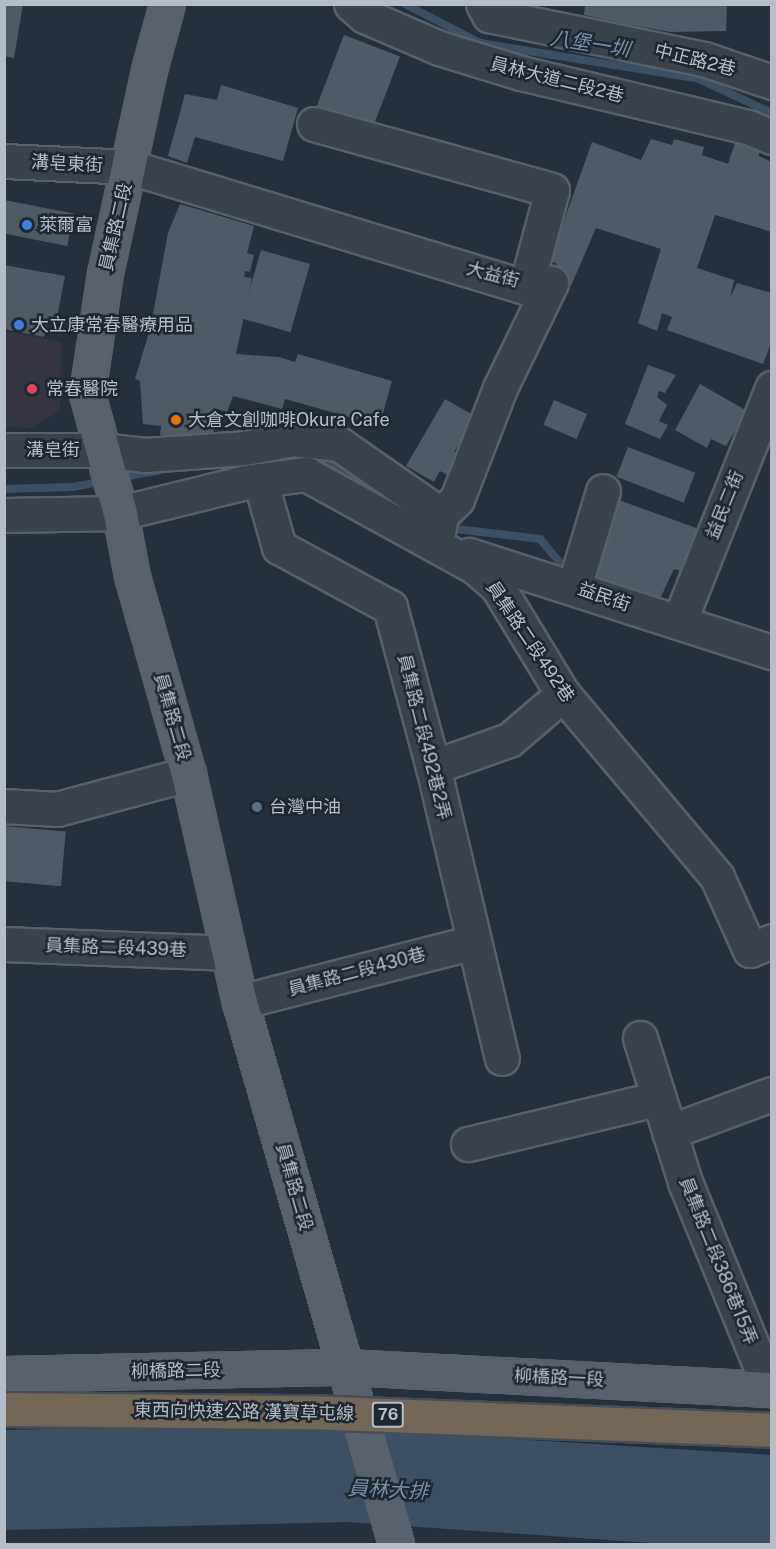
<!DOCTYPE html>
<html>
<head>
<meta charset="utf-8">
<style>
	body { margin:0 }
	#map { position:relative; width:776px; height:1549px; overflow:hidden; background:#26303c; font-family:"Public Sans","Noto Sans TC",sans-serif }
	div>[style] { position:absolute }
	.medical>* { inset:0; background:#353441 }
	.water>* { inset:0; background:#3d4f63 }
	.stream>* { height:8px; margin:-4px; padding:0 4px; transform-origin:4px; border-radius:4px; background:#3d4f63 }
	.building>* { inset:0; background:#4e5b67; transform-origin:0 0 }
	.roads { filter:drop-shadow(2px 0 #58606a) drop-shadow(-2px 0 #58606a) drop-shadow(0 2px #58606a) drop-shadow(0 -2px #58606a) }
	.minor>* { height:33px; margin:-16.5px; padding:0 16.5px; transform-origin:16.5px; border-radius:16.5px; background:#3a424c }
	.major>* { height:33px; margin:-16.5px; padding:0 16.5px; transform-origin:16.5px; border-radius:16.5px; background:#58616c }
	.bridges { filter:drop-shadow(2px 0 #454d57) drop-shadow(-2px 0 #454d57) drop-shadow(0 2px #454d57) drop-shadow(0 -2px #454d57) }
	.highway-bridge>* { height:33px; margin:-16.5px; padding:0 16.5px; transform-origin:16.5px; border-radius:16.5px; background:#726657 }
	.dots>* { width:16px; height:16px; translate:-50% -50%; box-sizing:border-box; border:3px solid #1f2731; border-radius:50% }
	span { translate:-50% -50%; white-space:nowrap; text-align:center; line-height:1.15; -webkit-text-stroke:5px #1f2731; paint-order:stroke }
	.shield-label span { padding:2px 4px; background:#1f2731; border:2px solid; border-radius:4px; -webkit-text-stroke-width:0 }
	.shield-label { font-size:16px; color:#b5bdc7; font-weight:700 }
	.street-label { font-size:18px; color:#b5bdc7 }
	.poi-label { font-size:18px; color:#b5bdc7 }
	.left { translate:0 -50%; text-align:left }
	.water-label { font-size:20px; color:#788fa8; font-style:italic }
	.frame { position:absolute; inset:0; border:6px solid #b5bdc7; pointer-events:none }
</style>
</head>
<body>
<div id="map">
	<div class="medical">
		<i style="clip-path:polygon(5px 331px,61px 342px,60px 410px,32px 428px,5px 427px)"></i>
	</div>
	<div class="water">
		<i style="clip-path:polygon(269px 1424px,771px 1455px,771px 1544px,666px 1544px,347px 1522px,5px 1530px,4px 1430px)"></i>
	</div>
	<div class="stream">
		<i style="left:405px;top:4px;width:85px;rotate:27.5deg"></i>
		<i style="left:480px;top:43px;width:222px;rotate:9.3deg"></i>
		<i style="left:699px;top:79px;width:81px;rotate:25deg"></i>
		<i style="left:310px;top:456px;width:16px;rotate:14deg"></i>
		<i style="left:326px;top:460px;width:89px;rotate:32.6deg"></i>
		<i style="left:117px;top:478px;width:46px;rotate:-10.1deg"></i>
		<i style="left:4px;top:489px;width:69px;rotate:-1.7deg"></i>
		<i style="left:73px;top:487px;width:31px;rotate:-11deg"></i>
		<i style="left:447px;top:528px;width:94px;rotate:6.7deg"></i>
		<i style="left:540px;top:539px;width:34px;rotate:50deg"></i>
		<i style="left:562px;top:565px;width:9px;rotate:18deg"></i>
	</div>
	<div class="building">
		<i style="clip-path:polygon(4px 4px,23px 4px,14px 58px,4px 56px)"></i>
		<i style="clip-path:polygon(585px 4px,727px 4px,726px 31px,670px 32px,620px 23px,584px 15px)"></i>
		<i style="left:344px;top:35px;width:60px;height:77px;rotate:21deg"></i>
		<i style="clip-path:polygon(221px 85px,298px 108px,283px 161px,195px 137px,187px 163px,168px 156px,185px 94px,217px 100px)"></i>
		<i style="clip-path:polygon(651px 139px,672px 145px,674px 139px,704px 147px,702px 155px,728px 164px,735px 143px,759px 151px,759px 156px,772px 162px,772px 232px,715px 215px,697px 268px,734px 280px,730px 298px,737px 283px,772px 293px,772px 341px,763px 364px,667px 330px,672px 317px,662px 313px,657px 331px,638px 323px,661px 249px,596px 228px,571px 286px,554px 280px,557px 264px,550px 260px,592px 142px,641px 160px)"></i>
		<i style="left:4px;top:200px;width:71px;height:33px;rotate:11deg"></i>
		<i style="clip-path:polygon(180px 204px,254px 226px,247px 253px,254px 255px,250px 272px,245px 271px,244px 277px,252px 278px,236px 354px,279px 357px,295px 362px,298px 354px,392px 381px,381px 420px,376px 419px,374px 424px,285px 399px,282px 409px,233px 396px,227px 412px,217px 409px,212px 441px,168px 445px,167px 437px,160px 435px,161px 426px,143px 424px,140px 381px,135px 379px,150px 329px,159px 331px,162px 316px,153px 314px,168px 233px)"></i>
		<i style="left:261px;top:250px;width:51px;height:71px;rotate:16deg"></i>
		<i style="clip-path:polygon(4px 265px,65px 276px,56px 322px,48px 320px,44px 337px,4px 329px)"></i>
		<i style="clip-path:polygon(648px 365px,676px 375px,665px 393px,659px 391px,657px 397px,667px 405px,659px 421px,668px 425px,660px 439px,625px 424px)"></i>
		<i style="clip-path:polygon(700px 384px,747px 411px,726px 446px,711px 439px,707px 448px,675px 430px)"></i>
		<i style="clip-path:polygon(445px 399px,475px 416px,454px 452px,466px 459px,456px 480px,440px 471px,434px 482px,406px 466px)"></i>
		<i style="left:554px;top:400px;width:36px;height:27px;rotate:23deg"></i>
		<i style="left:628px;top:447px;width:72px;height:32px;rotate:21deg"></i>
		<i style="clip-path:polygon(613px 498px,702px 530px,685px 572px,674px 569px,657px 605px,587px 581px)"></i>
		<i style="left:4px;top:826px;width:62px;height:55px;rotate:5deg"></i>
	</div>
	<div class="roads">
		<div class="minor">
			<i style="left:351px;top:4px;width:18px;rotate:41deg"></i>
			<i style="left:365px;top:16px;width:81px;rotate:23.4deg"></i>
			<i style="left:439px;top:48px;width:86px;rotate:17deg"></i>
			<i style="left:521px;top:73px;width:233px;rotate:13.4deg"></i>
			<i style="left:748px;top:127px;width:26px;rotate:23deg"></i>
			<i style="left:483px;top:4px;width:13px;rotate:61deg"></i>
			<i style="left:489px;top:15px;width:219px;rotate:11.6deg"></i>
			<i style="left:704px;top:59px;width:72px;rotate:18.7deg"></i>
			<i style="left:4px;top:161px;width:126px;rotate:2.7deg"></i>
			<i style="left:130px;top:167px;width:414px;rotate:16.9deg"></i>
			<i style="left:526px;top:287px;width:100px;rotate:-75deg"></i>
			<i style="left:552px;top:190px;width:247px;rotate:-164.5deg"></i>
			<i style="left:4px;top:450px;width:97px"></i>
			<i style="left:101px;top:450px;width:44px;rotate:6.5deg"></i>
			<i style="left:145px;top:455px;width:99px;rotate:-4deg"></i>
			<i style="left:244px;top:448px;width:50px;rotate:-10.4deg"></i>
			<i style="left:293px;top:439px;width:46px;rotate:6.2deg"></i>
			<i style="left:339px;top:444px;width:124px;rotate:34.8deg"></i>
			<i style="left:260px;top:480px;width:70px;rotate:74.2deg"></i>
			<i style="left:279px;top:547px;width:126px;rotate:28.4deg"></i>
			<i style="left:390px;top:607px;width:166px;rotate:75deg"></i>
			<i style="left:433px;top:767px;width:299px;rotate:76.7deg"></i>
			<i style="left:4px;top:515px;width:116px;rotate:-1deg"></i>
			<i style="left:120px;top:513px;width:130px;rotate:-13.8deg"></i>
			<i style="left:246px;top:482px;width:61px;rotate:-7.6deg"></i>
			<i style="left:306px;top:474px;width:193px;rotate:28.8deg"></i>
			<i style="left:475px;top:567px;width:29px;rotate:41deg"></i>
			<i style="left:497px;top:586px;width:127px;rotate:58.6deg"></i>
			<i style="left:563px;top:694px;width:239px;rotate:49.9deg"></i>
			<i style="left:717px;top:877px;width:80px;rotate:65.7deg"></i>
			<i style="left:750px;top:950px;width:24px;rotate:-22deg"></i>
			<i style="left:437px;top:538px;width:23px;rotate:-80deg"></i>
			<i style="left:441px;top:515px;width:23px;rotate:-45deg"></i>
			<i style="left:457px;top:499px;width:119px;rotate:-68.8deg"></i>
			<i style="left:500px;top:388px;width:117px;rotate:-64.1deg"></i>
			<i style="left:469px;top:555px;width:318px;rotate:17.8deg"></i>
			<i style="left:574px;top:587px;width:100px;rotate:-73.2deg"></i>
			<i style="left:679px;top:622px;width:252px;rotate:-68.3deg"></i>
			<i style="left:433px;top:767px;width:81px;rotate:-19.6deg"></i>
			<i style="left:509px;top:740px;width:71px;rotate:-40.4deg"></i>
			<i style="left:4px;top:806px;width:53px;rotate:3.2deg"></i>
			<i style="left:57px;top:809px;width:136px;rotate:-15deg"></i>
			<i style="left:4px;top:944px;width:223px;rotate:2.3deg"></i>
			<i style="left:240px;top:1002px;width:241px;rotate:-14.4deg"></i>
			<i style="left:640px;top:1038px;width:151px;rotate:72.6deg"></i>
			<i style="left:685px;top:1182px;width:224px;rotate:67.7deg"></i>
			<i style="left:669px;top:1132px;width:110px;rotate:-20.3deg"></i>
			<i style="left:468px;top:1144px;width:196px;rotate:-13.5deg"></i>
		</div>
		<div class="major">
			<i style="left:167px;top:4px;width:68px;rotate:105.3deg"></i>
			<i style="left:149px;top:70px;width:208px;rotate:102.2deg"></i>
			<i style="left:105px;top:273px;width:122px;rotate:98.5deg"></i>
			<i style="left:87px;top:394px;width:123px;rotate:74.5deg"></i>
			<i style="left:120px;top:513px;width:64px;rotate:79.2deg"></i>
			<i style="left:132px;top:576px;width:206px;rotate:74.2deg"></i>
			<i style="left:188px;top:774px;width:234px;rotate:77.2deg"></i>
			<i style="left:240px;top:1002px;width:564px;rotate:73.94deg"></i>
			<i style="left:4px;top:1374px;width:343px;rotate:-1.2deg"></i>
			<i style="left:347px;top:1367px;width:426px;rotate:3deg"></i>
		</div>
	</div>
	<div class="bridges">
		<div class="highway-bridge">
			<i style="left:4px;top:1409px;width:305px;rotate:0.6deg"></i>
			<i style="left:309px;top:1412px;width:463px;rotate:2.2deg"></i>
		</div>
	</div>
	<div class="dots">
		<i style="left:27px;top:225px;background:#3f7fe0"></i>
		<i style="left:19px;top:325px;background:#3f7fe0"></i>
		<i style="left:32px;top:389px;background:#e0444e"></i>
		<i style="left:176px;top:420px;background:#e8710a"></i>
		<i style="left:257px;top:807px;background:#5c6f8a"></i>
	</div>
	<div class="shield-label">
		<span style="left:388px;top:1415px">76</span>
	</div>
	<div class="street-label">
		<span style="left:695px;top:60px;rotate:14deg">中正路2巷</span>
		<span style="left:557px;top:80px;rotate:14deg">員林大道二段2巷</span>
		<span style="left:67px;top:164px;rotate:3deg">溝皂東街</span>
		<span style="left:116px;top:227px;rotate:-77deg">員集路二段</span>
		<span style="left:493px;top:275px;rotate:15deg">大益街</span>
		<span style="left:53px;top:450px">溝皂街</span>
		<span style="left:725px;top:505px;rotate:-68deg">益民二街</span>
		<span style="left:604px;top:597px;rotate:19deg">益民街</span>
		<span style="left:530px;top:642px;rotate:56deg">員集路二段492巷</span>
		<span style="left:172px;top:717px;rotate:74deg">員集路二段</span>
		<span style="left:424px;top:737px;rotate:76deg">員集路二段492巷2弄</span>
		<span style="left:116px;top:948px;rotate:2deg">員集路二段439巷</span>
		<span style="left:357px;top:972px;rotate:-15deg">員集路二段430巷</span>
		<span style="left:294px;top:1187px;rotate:74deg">員集路二段</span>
		<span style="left:718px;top:1261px;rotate:68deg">員集路二段386巷15弄</span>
		<span style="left:176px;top:1371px;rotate:-1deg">柳橋路二段</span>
		<span style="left:559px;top:1378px;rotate:3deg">柳橋路一段</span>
		<span style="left:244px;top:1412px;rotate:1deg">東西向快速公路 漢寶草屯線</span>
	</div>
	<div class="poi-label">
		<span class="left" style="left:39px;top:225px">萊爾富</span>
		<span class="left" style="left:31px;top:325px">大立康常春醫療用品</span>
		<span class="left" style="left:46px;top:389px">常春醫院</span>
		<span class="left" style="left:188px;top:420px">大倉文創咖啡Okura Cafe</span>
		<span class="left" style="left:269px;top:807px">台灣中油</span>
	</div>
	<div class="water-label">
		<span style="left:590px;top:44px;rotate:9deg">八堡一圳</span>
		<span style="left:388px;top:1490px;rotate:3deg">員林大排</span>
	</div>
	<div class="frame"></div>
</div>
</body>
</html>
